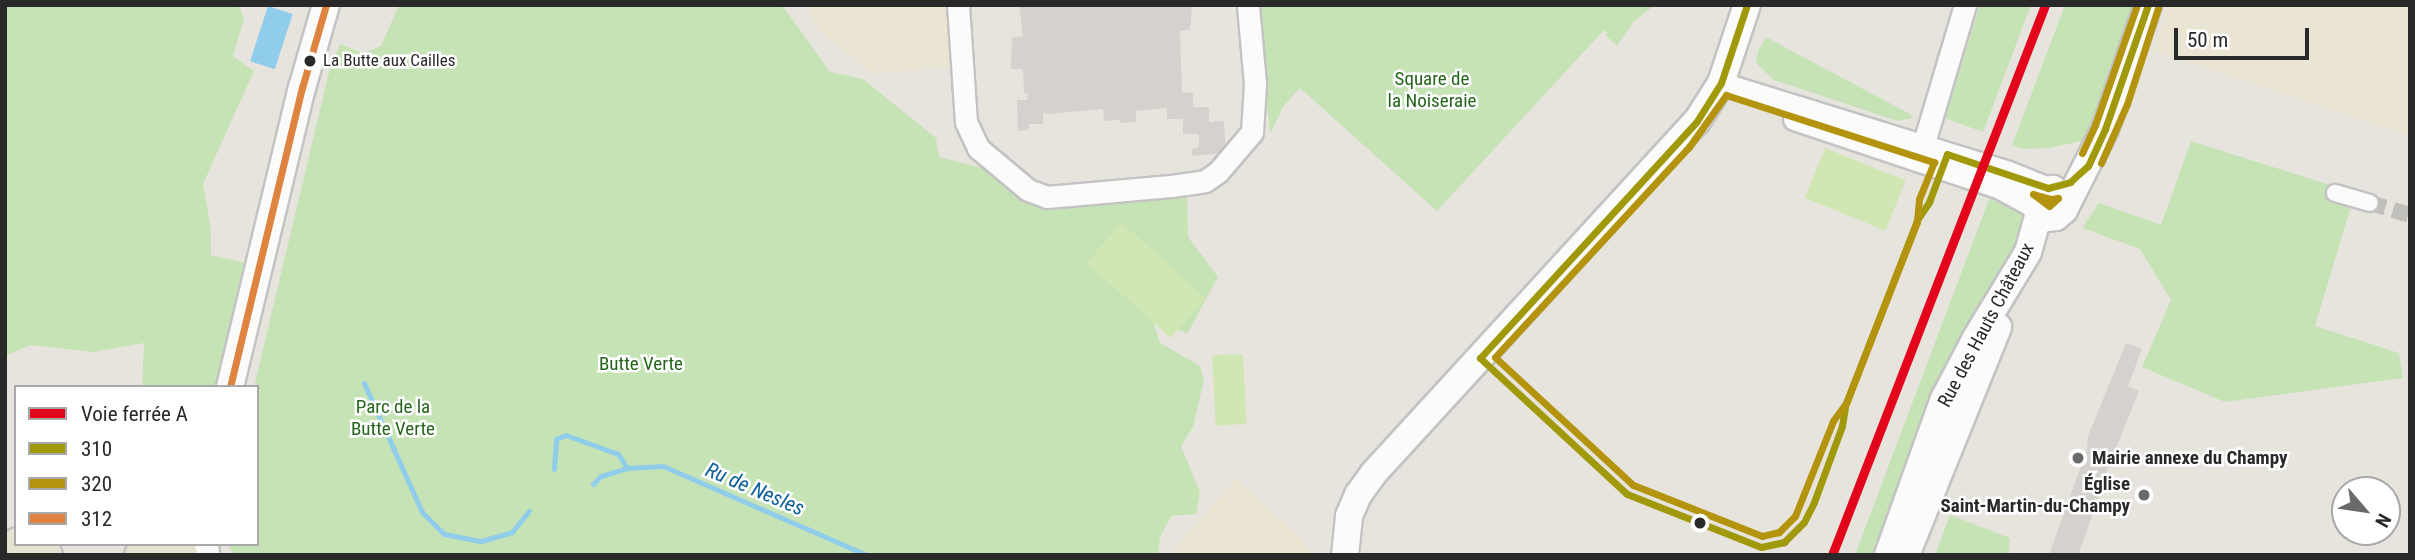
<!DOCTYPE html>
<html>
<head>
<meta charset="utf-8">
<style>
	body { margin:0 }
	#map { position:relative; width:2415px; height:560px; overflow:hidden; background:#e7e4de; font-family:"Roboto Condensed",sans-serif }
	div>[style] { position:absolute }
	.education>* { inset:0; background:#eae4d2 }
	.green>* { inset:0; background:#c6e3b6 }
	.pitch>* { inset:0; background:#d0e7b4; transform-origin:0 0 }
	.plaza>* { inset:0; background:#d5d2cd }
	.water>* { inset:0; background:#90cdea; transform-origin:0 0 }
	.stream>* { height:5px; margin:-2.5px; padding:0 2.5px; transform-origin:2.5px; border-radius:2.5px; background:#90cdea }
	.pedestrian-tunnel>* { height:16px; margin-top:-8px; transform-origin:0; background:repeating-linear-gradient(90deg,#c1bfba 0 16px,transparent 0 24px) }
	.roads { filter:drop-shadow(2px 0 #c4c3c4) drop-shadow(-2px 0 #c4c3c4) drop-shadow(0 2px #c4c3c4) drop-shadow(0 -2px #c4c3c4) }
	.pedestrian>* { height:16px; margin:-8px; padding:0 8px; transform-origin:8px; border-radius:8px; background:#fbfbfa }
	.minor>* { height:21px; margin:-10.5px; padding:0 10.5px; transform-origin:10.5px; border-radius:10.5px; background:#fbfbfa }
	.tertiary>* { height:26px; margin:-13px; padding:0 13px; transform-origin:13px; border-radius:13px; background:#fbfbfa }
	.primary>* { height:33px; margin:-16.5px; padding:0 16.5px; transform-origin:16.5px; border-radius:16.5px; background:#e6e2d2 }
	.bus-1>* { height:7px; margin:-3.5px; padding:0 3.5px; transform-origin:3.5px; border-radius:3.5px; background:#a1990c }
	.bus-2>* { height:7px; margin:-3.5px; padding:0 3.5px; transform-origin:3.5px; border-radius:3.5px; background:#b4940e }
	.bus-3>* { height:7px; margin:-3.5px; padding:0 3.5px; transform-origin:3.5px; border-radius:3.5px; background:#de8440 }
	.rail-1>* { height:9px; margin:-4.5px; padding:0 4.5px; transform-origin:4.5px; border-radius:4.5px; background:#e3051c }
	.dots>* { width:19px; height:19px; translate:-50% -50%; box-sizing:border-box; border:4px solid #fff; border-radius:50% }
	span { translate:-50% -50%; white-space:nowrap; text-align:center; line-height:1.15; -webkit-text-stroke:5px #fff; paint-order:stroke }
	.bus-label { font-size:17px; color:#292929 }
	.left { translate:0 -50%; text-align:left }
	.park-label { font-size:19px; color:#246519 }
	.street-label { font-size:19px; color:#292929 }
	.poi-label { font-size:19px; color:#292929; font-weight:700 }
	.right { translate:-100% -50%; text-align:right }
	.water-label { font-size:21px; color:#0c5f99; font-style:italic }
	.frame { position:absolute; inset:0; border:7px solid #292929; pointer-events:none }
	.legend { position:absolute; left:14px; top:385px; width:245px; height:161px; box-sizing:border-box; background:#fff; border:2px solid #a9a9a9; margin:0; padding:9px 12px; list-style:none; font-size:21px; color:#292929 }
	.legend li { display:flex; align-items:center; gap:14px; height:35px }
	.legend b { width:35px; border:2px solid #a9a9a9 }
	.north { position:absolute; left:2331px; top:476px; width:70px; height:70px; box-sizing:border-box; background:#fff; border:2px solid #a9a9a9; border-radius:50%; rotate:119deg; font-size:19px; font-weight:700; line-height:28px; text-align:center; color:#292929 }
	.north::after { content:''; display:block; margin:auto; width:24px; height:32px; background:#6c6a68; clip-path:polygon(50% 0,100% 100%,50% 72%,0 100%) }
	.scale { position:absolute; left:2174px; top:28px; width:135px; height:32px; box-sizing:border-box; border:4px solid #292929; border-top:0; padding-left:9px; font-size:21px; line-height:24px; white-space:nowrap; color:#292929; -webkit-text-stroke:5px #fff; paint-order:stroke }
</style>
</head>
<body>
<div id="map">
	<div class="education">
		<i style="clip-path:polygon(806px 5px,948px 5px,950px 66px,874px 74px,820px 32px)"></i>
		<i style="clip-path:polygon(2168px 5px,2410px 5px,2410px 136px,2153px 51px)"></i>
		<i style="clip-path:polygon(1236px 479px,1297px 534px,1313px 555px,1169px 555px)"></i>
	</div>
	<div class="green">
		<i style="clip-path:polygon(5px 5px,239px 5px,244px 19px,233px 56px,254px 71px,203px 184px,211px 229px,211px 255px,246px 263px,217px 387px,142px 387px,144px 343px,93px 352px,30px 345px,5px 356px)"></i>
		<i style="clip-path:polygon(399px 5px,782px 5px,830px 72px,863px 79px,936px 138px,939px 157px,990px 170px,1017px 198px,1043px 207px,1187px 193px,1188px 237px,1218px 277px,1187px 334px,1152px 318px,1160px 343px,1200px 366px,1204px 380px,1193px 427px,1181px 446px,1200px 492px,1196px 514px,1171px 516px,1160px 537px,1158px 555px,233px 555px,228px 544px,257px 544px,257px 387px,254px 387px,330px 68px,340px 44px,363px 53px,381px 46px)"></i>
		<i style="clip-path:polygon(1257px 5px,1655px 5px,1634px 21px,1617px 46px,1605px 35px,1607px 33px,1604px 30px,1437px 211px,1300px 88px,1283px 107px,1270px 134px)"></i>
		<i style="clip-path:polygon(1980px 5px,2031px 5px,1983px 132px,1945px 118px)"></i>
		<i style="clip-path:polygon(2065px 5px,2138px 5px,2091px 139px,2049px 148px,2023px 149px,2012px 145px)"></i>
		<i style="clip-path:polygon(1766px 37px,1910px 114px,1913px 118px,1897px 121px,1774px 80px,1756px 63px,1758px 51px)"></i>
		<i style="clip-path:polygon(2191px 141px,2355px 193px,2315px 326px,2399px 353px,2403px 378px,2225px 402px,2142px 367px,2171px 300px,2140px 249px,2082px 228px,2099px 203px,2161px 225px)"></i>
		<i style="clip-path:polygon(1991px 194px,2019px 209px,2027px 221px,2015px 254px,1880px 555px,1855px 555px)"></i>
		<i style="clip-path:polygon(1950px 515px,2010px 538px,2009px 555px,1935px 555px)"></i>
	</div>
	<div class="pitch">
		<i style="left:1825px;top:148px;width:87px;height:54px;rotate:22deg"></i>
		<i style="left:1122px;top:223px;width:113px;height:53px;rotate:42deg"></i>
		<i style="left:1243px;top:354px;width:70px;height:31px;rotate:87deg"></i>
	</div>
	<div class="plaza">
		<i style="clip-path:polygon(1019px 5px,1192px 5px,1190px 30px,1180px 31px,1182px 92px,1193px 93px,1193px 107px,1209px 107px,1209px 122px,1224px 121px,1226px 153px,1192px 156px,1192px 149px,1199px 147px,1199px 134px,1183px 134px,1183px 119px,1167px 119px,1167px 108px,1136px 111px,1136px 122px,1121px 123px,1120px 120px,1104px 121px,1103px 109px,1048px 114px,1043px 112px,1043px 124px,1029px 124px,1029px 130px,1018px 131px,1017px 100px,1027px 100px,1028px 94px,1024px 93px,1023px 69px,1011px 69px,1012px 37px,1023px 36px)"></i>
		<i style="clip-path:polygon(2126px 343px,2142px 349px,2128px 386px,2139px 391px,2106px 473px,2113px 476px,2107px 490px,2102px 489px,2078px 555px,2049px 555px,2087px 449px,2088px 436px)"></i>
	</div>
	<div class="water">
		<i style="left:268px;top:6px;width:26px;height:58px;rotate:18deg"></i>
	</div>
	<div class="stream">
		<i style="left:364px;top:383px;width:141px;rotate:65.8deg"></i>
		<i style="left:422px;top:512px;width:31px;rotate:45deg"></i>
		<i style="left:444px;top:534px;width:38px;rotate:11deg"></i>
		<i style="left:481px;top:541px;width:32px;rotate:-16deg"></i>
		<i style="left:512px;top:532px;width:27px;rotate:-51deg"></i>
		<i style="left:554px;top:469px;width:30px;rotate:-86deg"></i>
		<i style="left:556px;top:439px;width:11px;rotate:-22deg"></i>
		<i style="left:566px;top:435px;width:55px;rotate:20.1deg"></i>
		<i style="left:618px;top:454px;width:17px;rotate:57deg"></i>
		<i style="left:593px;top:484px;width:11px;rotate:-45deg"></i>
		<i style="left:601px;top:476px;width:27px;rotate:-17deg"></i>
		<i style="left:627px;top:468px;width:36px;rotate:-3deg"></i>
		<i style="left:663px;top:466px;width:223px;rotate:23.6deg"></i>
	</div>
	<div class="pedestrian-tunnel">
		<i style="left:2370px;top:203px;width:42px;rotate:16.7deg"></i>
	</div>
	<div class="roads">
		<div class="pedestrian">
			<i style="left:2335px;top:193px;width:36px;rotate:16deg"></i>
		</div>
		<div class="minor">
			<i style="left:958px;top:5px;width:117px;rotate:86.1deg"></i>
			<i style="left:966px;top:122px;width:29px;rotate:65deg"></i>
			<i style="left:978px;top:148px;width:65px;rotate:40deg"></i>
			<i style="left:1028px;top:190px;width:20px;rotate:20deg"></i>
			<i style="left:1047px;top:197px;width:124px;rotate:-5.1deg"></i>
			<i style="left:1171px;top:186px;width:34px;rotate:-8deg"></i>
			<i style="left:1205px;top:181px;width:16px;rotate:-35deg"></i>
			<i style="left:1218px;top:172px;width:52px;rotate:-49.6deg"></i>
			<i style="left:1252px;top:132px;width:48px;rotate:-86.4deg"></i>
			<i style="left:1255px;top:84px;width:79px;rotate:-95.1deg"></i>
			<i style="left:1721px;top:83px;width:298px;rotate:17.2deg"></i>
			<i style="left:2006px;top:171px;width:45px;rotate:22deg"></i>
			<i style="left:1794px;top:119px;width:217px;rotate:18.5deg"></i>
			<i style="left:2000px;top:188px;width:41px;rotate:29.1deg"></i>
			<i style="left:1923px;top:146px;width:147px;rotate:-73.4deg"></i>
		</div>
		<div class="tertiary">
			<i style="left:2065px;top:205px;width:8px;rotate:-97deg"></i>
			<i style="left:2064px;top:197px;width:14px;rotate:-144deg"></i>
			<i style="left:2053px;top:189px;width:13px;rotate:167deg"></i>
			<i style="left:2040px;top:192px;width:8px;rotate:120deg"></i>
			<i style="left:2036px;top:199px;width:11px;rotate:85deg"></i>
			<i style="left:2037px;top:210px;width:13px;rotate:39deg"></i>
			<i style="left:2047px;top:218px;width:9px;rotate:-6deg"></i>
			<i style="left:2056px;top:217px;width:11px;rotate:-41deg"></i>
			<i style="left:2064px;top:210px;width:91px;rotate:-63.2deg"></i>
			<i style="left:2105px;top:129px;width:131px;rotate:-70.9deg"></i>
			<i style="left:230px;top:387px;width:308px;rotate:-76.5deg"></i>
			<i style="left:302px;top:88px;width:86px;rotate:-73.9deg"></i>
			<i style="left:205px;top:544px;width:11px;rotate:85deg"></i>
			<i style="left:1345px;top:555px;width:39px;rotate:-84deg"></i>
			<i style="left:1349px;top:516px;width:23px;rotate:-67deg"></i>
			<i style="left:1358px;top:495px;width:26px;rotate:-54deg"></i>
			<i style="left:1373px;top:474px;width:479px;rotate:-47.5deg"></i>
			<i style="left:1697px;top:121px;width:45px;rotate:-57.7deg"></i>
			<i style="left:1721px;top:83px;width:82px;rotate:-71.6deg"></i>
			<i style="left:1888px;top:555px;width:166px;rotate:-70.3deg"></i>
			<i style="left:1944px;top:399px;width:69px;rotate:-62.3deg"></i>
			<i style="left:1976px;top:338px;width:100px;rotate:-58.8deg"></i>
			<i style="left:2028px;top:252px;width:41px;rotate:-74.2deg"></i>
			<i style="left:1906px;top:555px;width:246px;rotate:-68deg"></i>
		</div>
		<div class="primary">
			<i style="left:18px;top:544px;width:29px;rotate:22deg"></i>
			<i style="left:141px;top:555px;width:19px;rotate:-12deg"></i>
			<i style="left:160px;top:551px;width:21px;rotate:11deg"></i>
		</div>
	</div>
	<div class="bus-1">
		<i style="left:1480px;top:358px;width:200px;rotate:42.8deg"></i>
		<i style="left:1627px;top:494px;width:144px;rotate:21.6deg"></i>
		<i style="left:1761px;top:547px;width:24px;rotate:-12deg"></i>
		<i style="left:1784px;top:542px;width:28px;rotate:-45deg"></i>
		<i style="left:1804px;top:522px;width:22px;rotate:-63deg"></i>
		<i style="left:1814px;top:502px;width:81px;rotate:-69.8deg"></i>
		<i style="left:1842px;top:426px;width:20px;rotate:-81deg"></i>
		<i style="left:1845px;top:406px;width:199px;rotate:-68.8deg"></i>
		<i style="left:1917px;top:220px;width:22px;rotate:-56deg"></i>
		<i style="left:1929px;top:202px;width:51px;rotate:-69.4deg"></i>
		<i style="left:1947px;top:154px;width:107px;rotate:18.6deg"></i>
		<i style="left:2048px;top:188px;width:23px;rotate:-15deg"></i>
		<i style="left:2070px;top:182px;width:24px;rotate:-42deg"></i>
		<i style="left:2088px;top:166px;width:41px;rotate:-65.3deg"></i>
		<i style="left:2105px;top:129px;width:131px;rotate:-70.9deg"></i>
		<i style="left:1480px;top:358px;width:321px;rotate:-47.5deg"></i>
		<i style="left:1697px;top:121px;width:45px;rotate:-57.7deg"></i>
		<i style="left:1721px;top:83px;width:82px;rotate:-71.6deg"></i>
	</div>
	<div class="bus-2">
		<i style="left:1726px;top:95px;width:219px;rotate:17.9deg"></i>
		<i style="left:1934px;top:162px;width:40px;rotate:112deg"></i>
		<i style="left:1919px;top:199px;width:23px;rotate:95deg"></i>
		<i style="left:1917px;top:222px;width:194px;rotate:111.4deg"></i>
		<i style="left:1846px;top:403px;width:22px;rotate:126deg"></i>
		<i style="left:1833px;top:421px;width:102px;rotate:111.8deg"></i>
		<i style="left:1795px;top:516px;width:23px;rotate:135deg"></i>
		<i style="left:1779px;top:532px;width:17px;rotate:167deg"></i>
		<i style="left:1762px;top:536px;width:139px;rotate:-158.4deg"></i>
		<i style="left:1633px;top:485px;width:188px;rotate:-137.2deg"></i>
		<i style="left:1495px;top:357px;width:286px;rotate:-47.3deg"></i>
		<i style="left:1689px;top:147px;width:64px;rotate:-54.6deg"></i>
		<i style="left:2082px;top:153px;width:31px;rotate:-65deg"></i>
		<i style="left:2095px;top:125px;width:127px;rotate:-70.7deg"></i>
		<i style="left:2101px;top:163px;width:64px;rotate:-66.2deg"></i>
		<i style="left:2127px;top:104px;width:101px;rotate:-72.1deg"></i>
		<i style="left:2033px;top:194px;width:19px;rotate:16deg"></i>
		<i style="left:2051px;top:199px;width:7px;rotate:-8deg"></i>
		<i style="left:2058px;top:198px;width:12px;rotate:138deg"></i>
		<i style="left:2049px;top:206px;width:20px;rotate:-143deg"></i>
	</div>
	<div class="bus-3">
		<i style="left:230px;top:387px;width:308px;rotate:-76.5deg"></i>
		<i style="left:302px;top:88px;width:86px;rotate:-73.9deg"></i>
	</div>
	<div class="rail-1">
		<i style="left:1832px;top:555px;width:590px;rotate:-68.83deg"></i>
	</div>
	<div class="dots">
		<i style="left:310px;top:61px;background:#292929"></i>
		<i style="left:2078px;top:458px;background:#6c6a68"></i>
		<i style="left:2144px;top:495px;background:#6c6a68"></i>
		<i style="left:1700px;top:523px;background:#292929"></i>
	</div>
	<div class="bus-label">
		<span class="left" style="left:323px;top:61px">La Butte aux Cailles</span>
	</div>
	<div class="park-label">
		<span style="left:1432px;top:90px">Square de<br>la Noiseraie</span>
		<span style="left:641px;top:364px">Butte Verte</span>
		<span style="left:393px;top:418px">Parc de la<br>Butte Verte</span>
	</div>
	<div class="street-label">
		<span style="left:1986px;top:325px;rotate:-62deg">Rue des Hauts Châteaux</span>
	</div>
	<div class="poi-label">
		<span class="left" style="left:2092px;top:458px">Mairie annexe du Champy</span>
		<span class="right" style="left:2130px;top:495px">Église<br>Saint-Martin-du-Champy</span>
	</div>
	<div class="water-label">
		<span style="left:755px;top:489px;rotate:23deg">Ru de Nesles</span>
	</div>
	<div class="frame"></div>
	<ul class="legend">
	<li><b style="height:9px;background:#e3051c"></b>Voie ferrée A</li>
	<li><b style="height:9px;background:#a1990c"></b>310</li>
	<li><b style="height:9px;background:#b4940e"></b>320</li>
	<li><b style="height:9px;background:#de8440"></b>312</li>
	</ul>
	<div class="north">N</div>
	<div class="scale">50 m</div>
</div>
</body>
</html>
